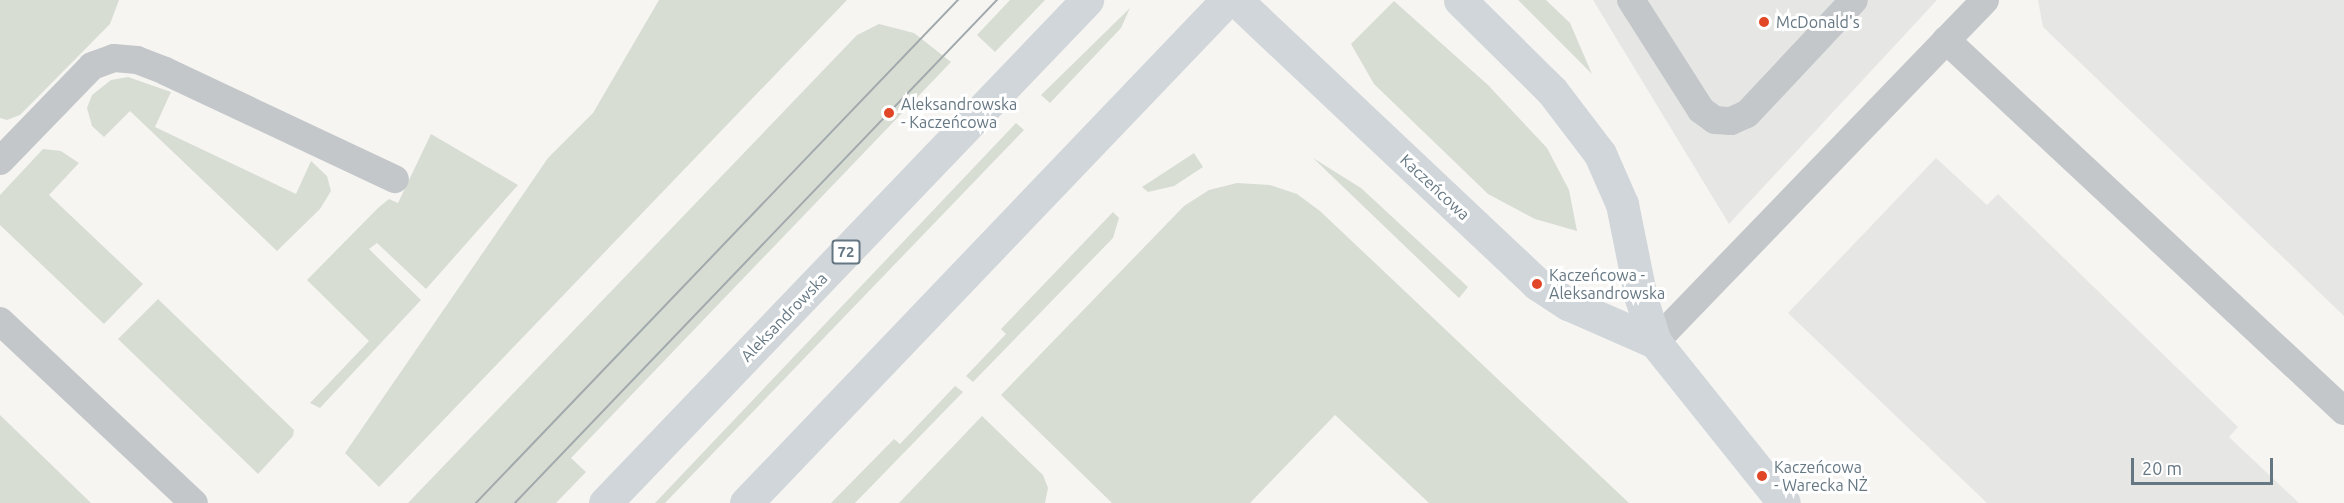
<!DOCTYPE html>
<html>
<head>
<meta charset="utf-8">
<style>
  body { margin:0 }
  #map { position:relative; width:2344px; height:503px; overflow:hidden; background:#f6f5f2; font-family:Ubuntu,sans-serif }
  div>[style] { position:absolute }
  .built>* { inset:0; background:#e6e7e5 }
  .green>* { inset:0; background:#d7ddd3 }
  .lane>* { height:28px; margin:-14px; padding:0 14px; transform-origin:14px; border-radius:14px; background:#c3c7ca }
  .secondary>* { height:33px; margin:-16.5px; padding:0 16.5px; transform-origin:16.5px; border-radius:16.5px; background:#d1d6da }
  .primary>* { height:33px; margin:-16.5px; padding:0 16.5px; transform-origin:16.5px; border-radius:16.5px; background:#d1d6da }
  .tram>* { height:1.5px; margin:-0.75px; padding:0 0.75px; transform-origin:0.75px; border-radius:0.75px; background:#a2a9ad }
  .dots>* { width:16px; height:16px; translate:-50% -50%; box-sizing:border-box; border:3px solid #fff; border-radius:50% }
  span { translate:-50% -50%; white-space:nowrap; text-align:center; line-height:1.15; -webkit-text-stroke:6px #fff; paint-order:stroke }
  .shield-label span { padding:2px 4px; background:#fff; border:2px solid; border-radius:4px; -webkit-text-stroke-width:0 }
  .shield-label { font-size:15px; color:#657783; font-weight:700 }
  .poi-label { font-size:16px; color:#657783 }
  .left { translate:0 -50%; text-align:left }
  .street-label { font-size:16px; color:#657783 }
  .scale { position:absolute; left:2131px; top:458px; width:142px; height:27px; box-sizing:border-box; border:3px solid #657783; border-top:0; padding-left:8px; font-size:18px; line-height:21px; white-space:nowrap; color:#657783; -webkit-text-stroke:4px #fff; paint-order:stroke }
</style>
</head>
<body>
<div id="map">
  <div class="built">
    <div style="clip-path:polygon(1593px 0,1937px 0,1729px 224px)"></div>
    <div style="clip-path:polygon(2038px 0,2344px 0,2344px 316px,2043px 27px)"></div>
    <div style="clip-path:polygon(1936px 158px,1987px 205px,1998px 194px,2238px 427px,2229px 437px,2299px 503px,1987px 503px,1788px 313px)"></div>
  </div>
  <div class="green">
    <div style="clip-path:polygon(0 0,119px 0,110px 24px,20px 115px,7px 120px,0 118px)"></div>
    <div style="clip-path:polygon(659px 0,847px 0,379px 487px,345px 453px,548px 158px,593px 113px)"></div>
    <div style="clip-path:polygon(1010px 0,1045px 0,995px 52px,977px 35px)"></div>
    <div style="clip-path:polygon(1518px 0,1546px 0,1570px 23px,1592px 74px)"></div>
    <div style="clip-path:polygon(1394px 1px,1488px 85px,1547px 148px,1569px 190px,1577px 231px,1535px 219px,1488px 194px,1374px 84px,1351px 44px)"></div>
    <div style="clip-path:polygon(1130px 8px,1121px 28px,1050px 103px,1041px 95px)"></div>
    <div style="clip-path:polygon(879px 24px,914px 33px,951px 62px,571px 458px,586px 472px,556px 503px,408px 503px,857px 35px)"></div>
    <div style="clip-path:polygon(128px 77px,171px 92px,155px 127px,296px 194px,311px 161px,327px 176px,331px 191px,320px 209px,277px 251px,130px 111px,104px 137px,92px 126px,87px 108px,92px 95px,111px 80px)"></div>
    <div style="clip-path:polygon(1016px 123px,1024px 130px,665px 503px,655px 503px)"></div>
    <div style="clip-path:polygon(431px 134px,518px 185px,426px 289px,377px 243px,369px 249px,421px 300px,320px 408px,310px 403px,369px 341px,307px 280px,379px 207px,389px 199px,398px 203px)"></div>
    <div style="clip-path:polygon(43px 149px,61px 151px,79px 163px,49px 195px,143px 284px,104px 324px,0 225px,0 195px)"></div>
    <div style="clip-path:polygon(1194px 153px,1203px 167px,1174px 186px,1148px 192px,1142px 187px)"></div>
    <div style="clip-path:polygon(1313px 158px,1361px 188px,1468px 287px,1459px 298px)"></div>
    <div style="clip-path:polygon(1237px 183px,1270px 185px,1297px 194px,1320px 211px,1629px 503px,1429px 503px,1335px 415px,1250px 503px,1112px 503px,1001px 395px,1184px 206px,1209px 190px)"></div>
    <div style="clip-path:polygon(1113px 212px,1119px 218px,1113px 238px,973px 382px,966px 376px,1006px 334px,1001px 329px)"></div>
    <div style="clip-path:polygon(158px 299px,294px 430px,293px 436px,258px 474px,118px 339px)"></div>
    <div style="clip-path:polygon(955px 386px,963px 392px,855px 503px,831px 503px,894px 439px,900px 444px)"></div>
    <div style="clip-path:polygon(0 415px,91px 503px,0 503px)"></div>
    <div style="clip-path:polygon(982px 416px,1043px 475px,1048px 488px,1045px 503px,899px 503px)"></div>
  </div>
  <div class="lane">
    <div style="left:1631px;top:0;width:130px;rotate:57.5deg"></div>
    <div style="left:1701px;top:110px;width:17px;rotate:36deg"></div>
    <div style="left:1715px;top:120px;width:16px;rotate:4deg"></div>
    <div style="left:1731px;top:121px;width:17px;rotate:-24deg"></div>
    <div style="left:1747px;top:114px;width:156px;rotate:-46.8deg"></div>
    <div style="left:1946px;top:40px;width:544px;rotate:42.99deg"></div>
    <div style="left:0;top:161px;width:132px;rotate:-45.9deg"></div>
    <div style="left:92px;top:66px;width:23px;rotate:-20deg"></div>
    <div style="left:114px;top:58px;width:23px;rotate:5deg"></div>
    <div style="left:137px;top:60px;width:30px;rotate:21deg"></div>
    <div style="left:165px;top:71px;width:254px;rotate:25.2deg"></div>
    <div style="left:0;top:321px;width:266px;rotate:43.2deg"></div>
    <div style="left:1655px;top:342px;width:475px;rotate:-46deg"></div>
  </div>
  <div class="secondary">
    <div style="left:1236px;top:0;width:414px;rotate:43.3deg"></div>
    <div style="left:1537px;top:284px;width:37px;rotate:33deg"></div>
    <div style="left:1568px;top:304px;width:95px;rotate:23.6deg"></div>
    <div style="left:1460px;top:0;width:129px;rotate:44.7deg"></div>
    <div style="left:1552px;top:91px;width:79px;rotate:52.7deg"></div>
    <div style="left:1600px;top:154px;width:55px;rotate:66.3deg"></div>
    <div style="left:1622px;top:204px;width:96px;rotate:78.6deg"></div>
    <div style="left:1641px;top:298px;width:46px;rotate:72.3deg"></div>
    <div style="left:1655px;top:342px;width:206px;rotate:51.3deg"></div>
  </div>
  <div class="primary">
    <div style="left:605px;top:503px;width:697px;rotate:-46.22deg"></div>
    <div style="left:746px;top:503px;width:696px;rotate:-46.28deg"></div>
  </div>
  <div class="tram">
    <div style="left:476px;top:503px;width:697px;rotate:-46.22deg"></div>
    <div style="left:515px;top:503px;width:697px;rotate:-46.22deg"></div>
  </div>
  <div class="dots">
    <div style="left:1764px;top:22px;background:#e14626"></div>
    <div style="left:889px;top:113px;background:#e14626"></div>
    <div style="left:1537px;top:284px;background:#e14626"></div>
    <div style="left:1762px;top:476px;background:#e14626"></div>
  </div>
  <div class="shield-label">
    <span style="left:846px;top:252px">72</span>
  </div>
  <div class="poi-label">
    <span class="left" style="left:1776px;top:22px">McDonald's</span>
    <span class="left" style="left:901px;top:113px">Aleksandrowska<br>- Kaczeńcowa</span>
    <span class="left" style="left:1549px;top:284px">Kaczeńcowa -<br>Aleksandrowska</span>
    <span class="left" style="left:1774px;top:476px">Kaczeńcowa<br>- Warecka NŻ</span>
  </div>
  <div class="street-label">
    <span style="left:1435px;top:187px;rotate:43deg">Kaczeńcowa</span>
    <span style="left:784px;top:317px;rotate:-46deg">Aleksandrowska</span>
  </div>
  <div class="scale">20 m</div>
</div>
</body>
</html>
